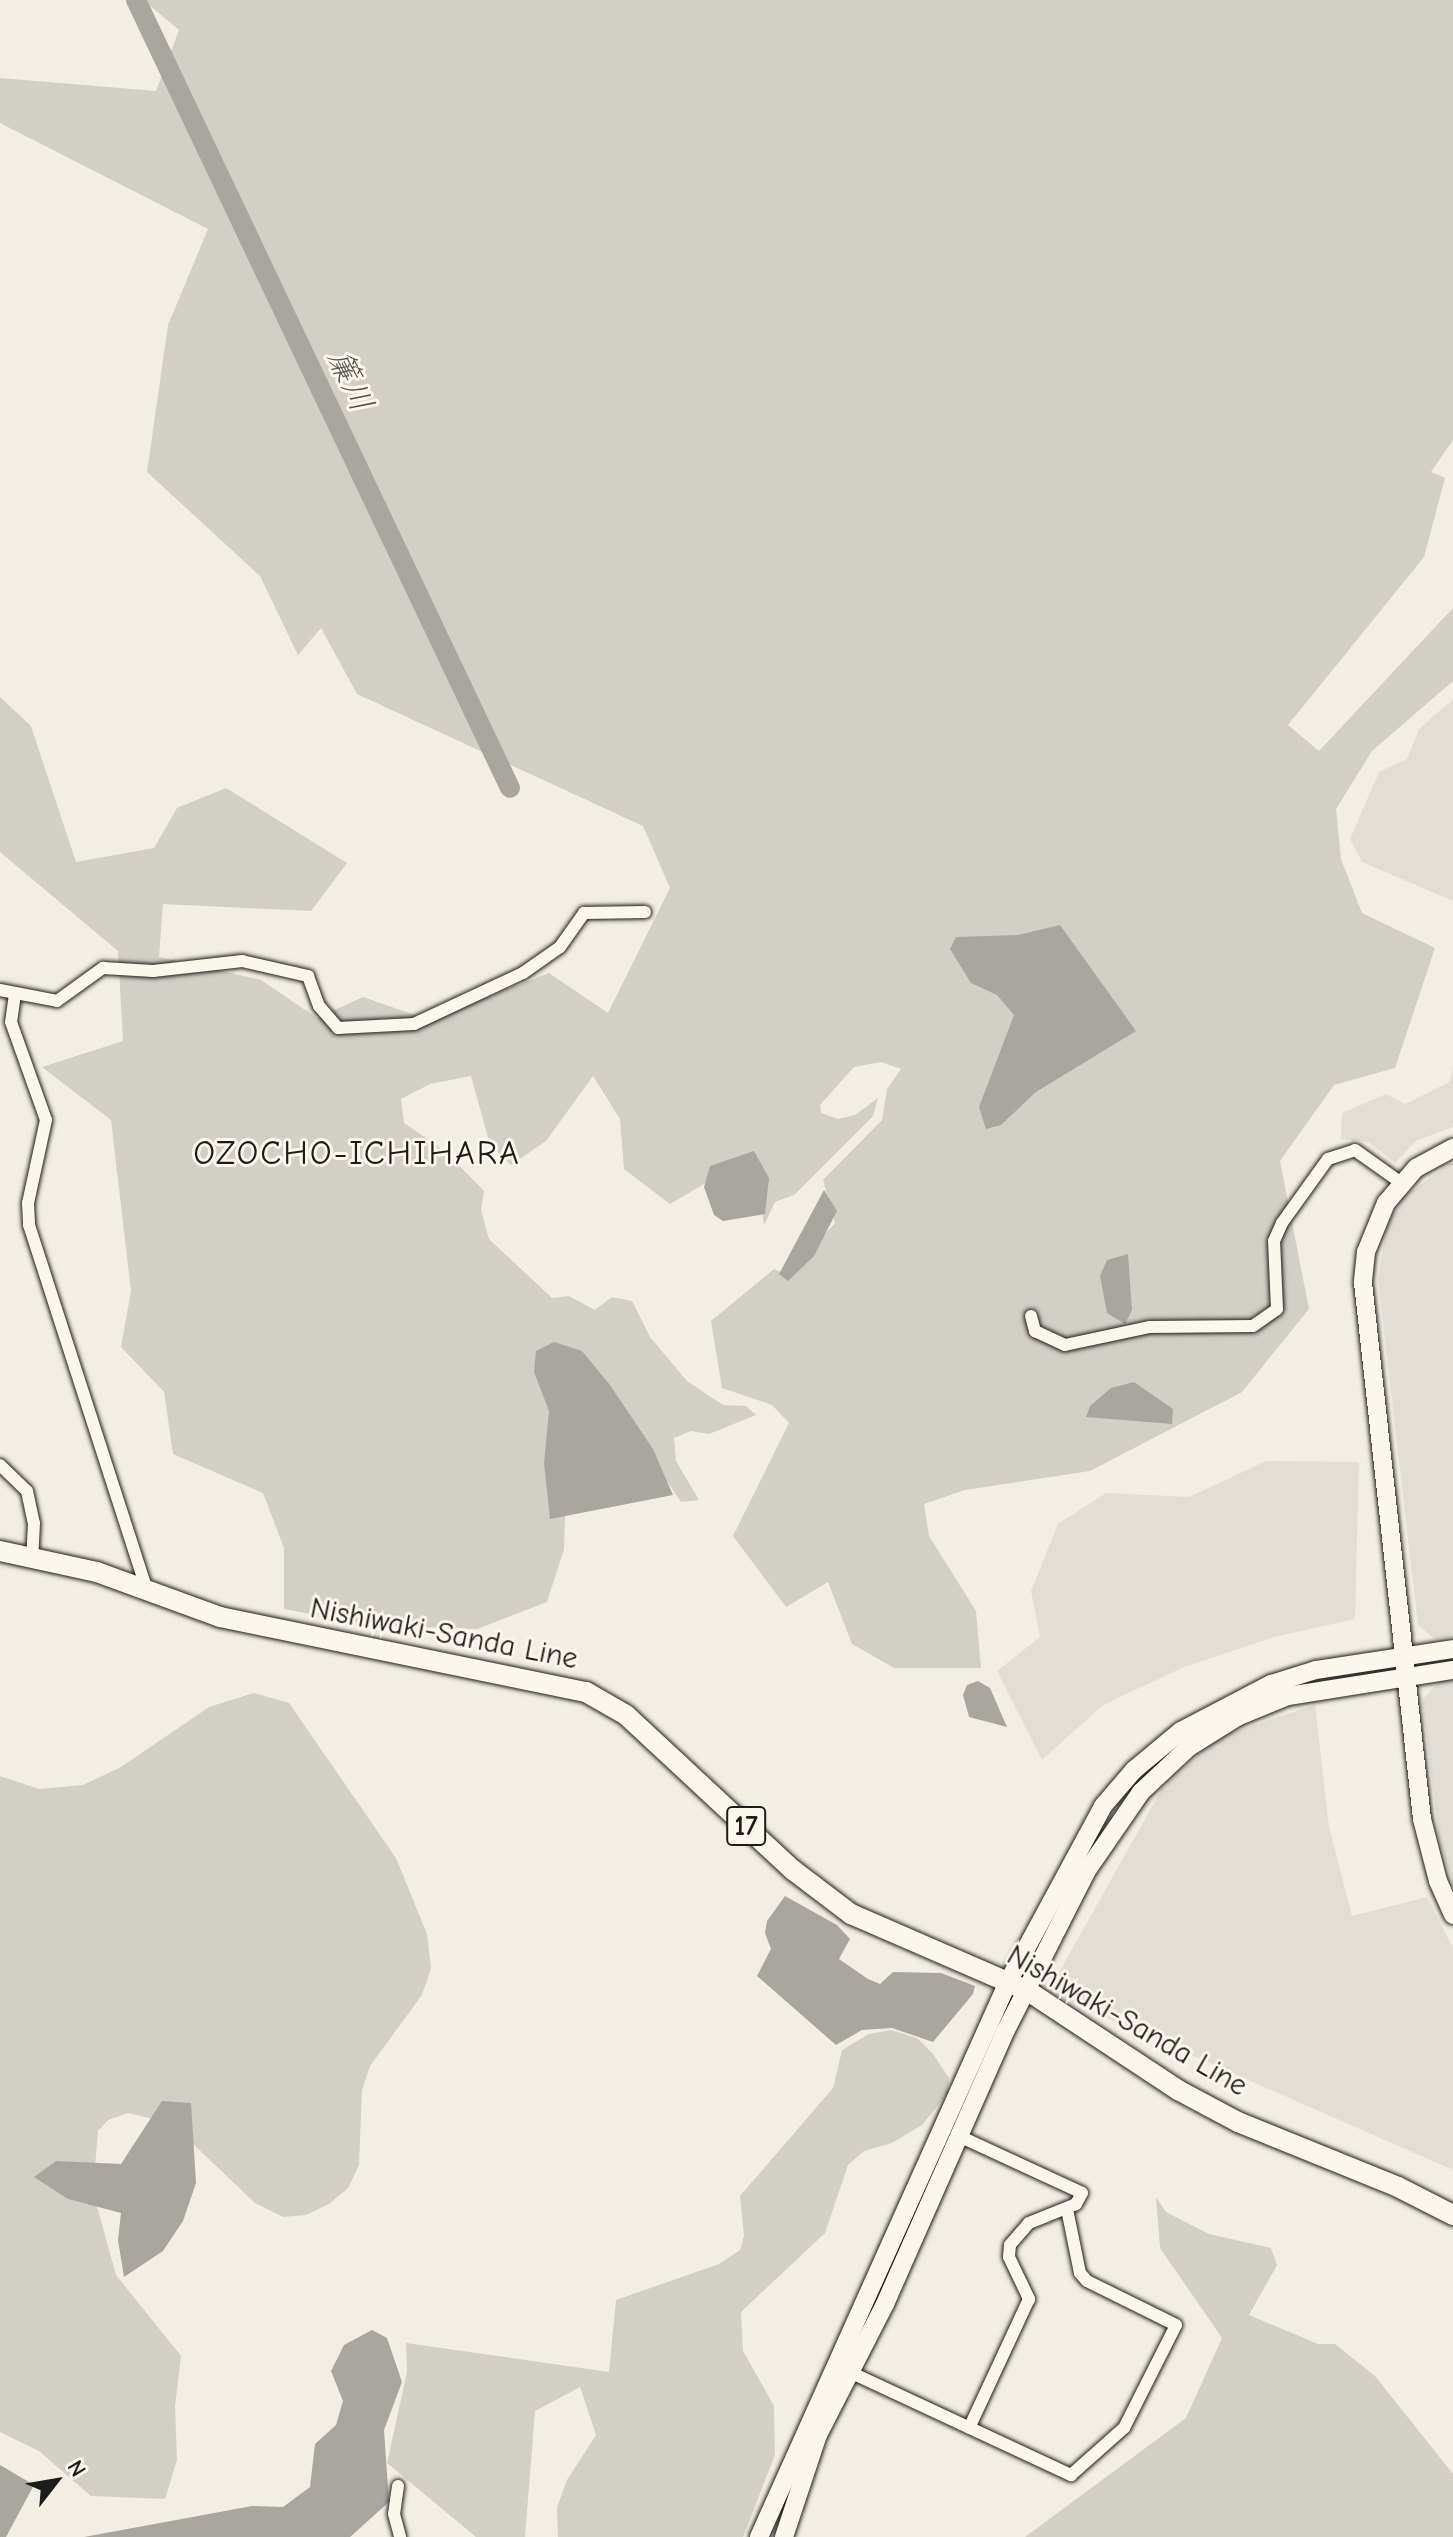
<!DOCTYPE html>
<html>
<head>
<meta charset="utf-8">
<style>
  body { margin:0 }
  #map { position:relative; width:1453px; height:2537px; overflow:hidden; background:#f2eee4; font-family:"Comic Neue","Klee One",sans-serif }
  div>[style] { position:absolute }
  .built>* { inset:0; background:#e2ded5 }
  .green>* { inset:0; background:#d2cfc6 }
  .water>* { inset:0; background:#a9a6a0 }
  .river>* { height:20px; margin:-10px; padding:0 10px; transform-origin:10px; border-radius:10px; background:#a9a6a0 }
  .roads { filter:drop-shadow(0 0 2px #1c1c1c) drop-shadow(0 0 2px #1c1c1c) }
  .street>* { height:12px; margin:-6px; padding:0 6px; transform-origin:6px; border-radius:6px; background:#fbf7ec }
  .secondary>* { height:18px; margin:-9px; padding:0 9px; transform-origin:9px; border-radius:9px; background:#fbf7ec }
  .primary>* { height:20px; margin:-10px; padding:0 10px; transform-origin:10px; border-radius:10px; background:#fbf7ec }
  span { translate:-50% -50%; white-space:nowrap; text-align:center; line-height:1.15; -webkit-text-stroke:6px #fbf7ec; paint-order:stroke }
  .shield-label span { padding:2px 6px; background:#fbf7ec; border:2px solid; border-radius:6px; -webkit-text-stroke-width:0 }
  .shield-label { font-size:28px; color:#1c1c1c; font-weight:700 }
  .street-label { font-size:30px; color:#1c1c1c }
  .water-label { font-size:32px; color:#545351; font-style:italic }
  .quarter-label { font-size:34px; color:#1c1c1c; letter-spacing:2px }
  .north { position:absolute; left:16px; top:2441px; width:80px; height:80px; -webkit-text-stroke:6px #fbf7ec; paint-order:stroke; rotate:59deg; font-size:22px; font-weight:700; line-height:32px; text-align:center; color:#1c1c1c }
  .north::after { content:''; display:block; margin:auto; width:28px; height:36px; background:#1c1c1c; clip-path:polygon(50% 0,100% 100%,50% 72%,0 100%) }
</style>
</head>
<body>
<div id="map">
  <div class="built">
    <div style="clip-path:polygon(1453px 699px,1453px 901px,1362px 862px,1350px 839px,1379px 772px,1407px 759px,1419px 729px)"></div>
    <div style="clip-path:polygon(1453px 1069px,1453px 1127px,1416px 1141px,1395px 1163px,1369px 1142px,1341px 1139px,1342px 1113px,1386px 1094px,1405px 1104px,1449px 1082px)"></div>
    <div style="clip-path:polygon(1453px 1162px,1453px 1637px,1435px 1639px,1418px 1625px,1378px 1279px,1387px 1225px,1403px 1197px)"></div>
    <div style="clip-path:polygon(1266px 1461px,1359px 1462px,1355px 1619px,1274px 1637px,1184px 1667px,1103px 1705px,1042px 1760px,997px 1671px,1040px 1637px,1031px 1591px,1058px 1524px,1106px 1493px,1189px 1497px)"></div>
    <div style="clip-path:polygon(1453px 1678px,1453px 1886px,1439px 1839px,1422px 1700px,1442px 1679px)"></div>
    <div style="clip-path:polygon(1315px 1705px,1329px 1827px,1352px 1916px,1427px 1897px,1453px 1948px,1453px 2170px,1048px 1992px,1162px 1789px,1218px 1737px)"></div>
  </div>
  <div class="green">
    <div style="clip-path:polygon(143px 0,1453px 0,1453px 440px,1431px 472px,1445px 478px,1424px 557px,1288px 725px,1319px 751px,1453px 608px,1453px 681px,1372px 751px,1336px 809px,1341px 859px,1362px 913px,1435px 948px,1395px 1068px,1334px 1085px,1280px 1161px,1309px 1309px,1242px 1392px,1090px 1471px,965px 1490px,924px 1504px,929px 1536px,976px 1611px,981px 1668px,894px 1668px,852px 1644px,828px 1582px,786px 1607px,733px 1536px,789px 1423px,772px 1405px,722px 1388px,711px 1321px,774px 1269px,789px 1275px,835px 1223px,823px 1180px,882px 1120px,887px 1089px,901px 1069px,881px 1062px,854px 1067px,820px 1105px,821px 1113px,838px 1119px,855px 1115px,878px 1098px,873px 1116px,794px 1195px,775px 1202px,764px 1225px,756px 1164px,716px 1177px,670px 1204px,624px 1169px,620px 1119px,593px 1076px,546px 1141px,511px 1165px,490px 1145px,471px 1076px,430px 1084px,401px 1099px,404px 1123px,445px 1151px,484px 1191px,481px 1210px,489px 1239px,552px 1298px,569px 1296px,595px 1310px,612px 1297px,632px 1301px,650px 1337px,687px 1381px,723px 1405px,746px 1406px,756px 1415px,709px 1434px,691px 1431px,674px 1438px,676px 1461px,699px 1500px,681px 1502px,594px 1372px,567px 1456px,564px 1549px,547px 1602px,477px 1629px,370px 1625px,284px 1609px,284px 1548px,263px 1493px,173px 1454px,164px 1392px,121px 1347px,131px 1291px,111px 1120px,42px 1067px,123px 1041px,118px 951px,0 852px,0 697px,31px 726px,76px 862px,154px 848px,177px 808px,226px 788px,347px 863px,311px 911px,163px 904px,159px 957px,261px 980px,317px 1018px,363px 997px,429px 1020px,549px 973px,608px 1013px,670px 888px,643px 826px,357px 694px,321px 628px,298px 655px,260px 576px,147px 472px,168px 325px,208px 229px,0 123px,0 78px,156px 91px,179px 30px)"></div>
    <div style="clip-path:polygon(254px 1693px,289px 1703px,396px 1858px,427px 1934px,431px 1968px,422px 1995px,370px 2066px,362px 2090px,359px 2165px,348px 2188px,329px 2204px,306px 2215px,283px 2217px,255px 2203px,171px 2123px,128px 2113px,108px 2120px,98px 2131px,93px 2192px,116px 2275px,181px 2356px,175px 2406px,177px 2460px,165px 2499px,91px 2496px,39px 2451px,0 2432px,0 1776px,39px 1789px,83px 1785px,121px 1767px,209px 1707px)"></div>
    <div style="clip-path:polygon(891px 2030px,917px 2038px,933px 2054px,949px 2078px,948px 2093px,922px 2125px,892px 2143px,864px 2151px,848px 2165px,825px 2233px,741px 2312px,743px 2351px,774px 2406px,775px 2455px,743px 2537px,558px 2537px,557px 2507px,567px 2480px,596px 2435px,580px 2387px,535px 2411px,525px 2537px,476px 2537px,387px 2463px,407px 2372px,406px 2343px,609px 2372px,616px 2300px,719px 2264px,740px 2250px,744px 2236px,740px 2196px,833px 2088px,842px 2050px,869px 2034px)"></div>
    <div style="clip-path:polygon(1156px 2197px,1166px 2212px,1209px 2234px,1271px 2248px,1277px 2265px,1249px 2315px,1318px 2344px,1335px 2344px,1375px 2376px,1453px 2474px,1453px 2537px,1025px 2537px,1186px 2418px,1222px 2338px,1160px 2248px)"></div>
  </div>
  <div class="water">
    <div style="clip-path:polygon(1060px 925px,1136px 1031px,1036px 1092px,1001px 1125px,986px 1129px,979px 1107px,1014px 1015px,997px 995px,971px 983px,950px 949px,956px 937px,1018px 935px)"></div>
    <div style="clip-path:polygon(754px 1151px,769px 1178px,765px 1214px,723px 1221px,714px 1215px,704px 1187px,710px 1166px)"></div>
    <div style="clip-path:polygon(824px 1190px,837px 1211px,814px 1256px,788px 1281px,779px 1274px)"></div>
    <div style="clip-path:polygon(1128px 1254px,1132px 1310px,1125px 1324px,1107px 1313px,1100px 1276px,1107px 1260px)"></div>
    <div style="clip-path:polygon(554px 1342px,582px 1351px,610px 1385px,653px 1449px,673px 1495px,550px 1519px,544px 1463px,549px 1411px,534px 1372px,536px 1351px)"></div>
    <div style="clip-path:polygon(1134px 1382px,1173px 1409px,1172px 1424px,1086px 1417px,1090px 1406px,1111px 1388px)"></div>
    <div style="clip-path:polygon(978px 1681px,990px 1688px,1007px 1727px,969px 1717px,963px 1695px,967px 1685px)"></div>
    <div style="clip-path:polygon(785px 1896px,837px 1925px,850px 1939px,839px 1959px,868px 1979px,880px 1984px,893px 1972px,941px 1973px,975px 1986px,973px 1994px,933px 2042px,892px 2028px,862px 2030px,836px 2045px,757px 1976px,771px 1949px,765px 1933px,767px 1921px)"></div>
    <div style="clip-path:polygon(162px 2101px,191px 2103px,196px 2183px,183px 2221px,163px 2251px,124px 2277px,118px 2240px,121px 2213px,68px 2199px,34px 2177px,56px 2161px,121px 2164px)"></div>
    <div style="clip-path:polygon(372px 2330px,387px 2338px,402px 2382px,384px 2430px,389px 2502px,350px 2537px,84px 2537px,252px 2506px,283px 2507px,310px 2487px,315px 2444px,336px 2425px,343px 2401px,331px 2371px,344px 2345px)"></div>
    <div style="clip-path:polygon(0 2465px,34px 2485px,6px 2537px,0 2537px)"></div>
  </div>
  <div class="river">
    <div style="left:136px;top:0;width:872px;rotate:64.61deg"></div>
  </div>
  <div class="roads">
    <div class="street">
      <div style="left:0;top:990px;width:58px;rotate:10.9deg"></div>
      <div style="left:57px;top:1001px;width:57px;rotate:-35.7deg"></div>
      <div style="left:103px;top:968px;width:50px;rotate:3.4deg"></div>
      <div style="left:153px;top:971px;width:90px;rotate:-6.4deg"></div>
      <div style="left:242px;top:961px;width:68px;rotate:12.8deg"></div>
      <div style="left:308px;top:976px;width:32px;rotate:70deg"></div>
      <div style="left:319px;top:1006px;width:29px;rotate:49deg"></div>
      <div style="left:338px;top:1028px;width:76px;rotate:-3deg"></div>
      <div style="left:414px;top:1024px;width:120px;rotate:-25.1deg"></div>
      <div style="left:523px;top:973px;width:45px;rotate:-35.1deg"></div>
      <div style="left:560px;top:947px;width:42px;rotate:-54.8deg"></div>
      <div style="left:584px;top:913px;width:61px;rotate:-0.9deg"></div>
      <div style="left:15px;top:994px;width:28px;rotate:98deg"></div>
      <div style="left:11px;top:1022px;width:104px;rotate:70.3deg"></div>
      <div style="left:46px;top:1120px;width:85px;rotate:102.2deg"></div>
      <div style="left:28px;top:1203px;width:22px;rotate:87deg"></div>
      <div style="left:29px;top:1225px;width:385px;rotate:72.1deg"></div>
      <div style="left:1031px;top:1316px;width:16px;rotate:75deg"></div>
      <div style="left:1035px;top:1331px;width:33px;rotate:25deg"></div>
      <div style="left:1065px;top:1345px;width:87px;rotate:-12deg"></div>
      <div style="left:1150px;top:1327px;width:103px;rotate:-0.6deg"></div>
      <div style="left:1253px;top:1326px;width:29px;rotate:-35deg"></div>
      <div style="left:1277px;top:1309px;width:68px;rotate:-92.5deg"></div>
      <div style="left:1274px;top:1241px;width:20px;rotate:-66deg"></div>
      <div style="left:1282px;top:1223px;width:79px;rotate:-54.3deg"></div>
      <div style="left:1328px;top:1159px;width:28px;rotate:-18deg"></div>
      <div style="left:1355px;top:1150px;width:55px;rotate:35.4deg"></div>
      <div style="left:0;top:1465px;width:37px;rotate:44deg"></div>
      <div style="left:27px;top:1491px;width:33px;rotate:78deg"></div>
      <div style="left:34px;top:1523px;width:33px;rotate:93deg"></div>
      <div style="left:961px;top:2137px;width:133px;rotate:24.8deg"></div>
      <div style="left:1082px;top:2193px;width:13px;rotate:119deg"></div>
      <div style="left:1076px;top:2204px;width:51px;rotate:158deg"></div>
      <div style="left:1029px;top:2223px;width:29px;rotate:131deg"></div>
      <div style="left:1010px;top:2245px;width:12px;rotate:95deg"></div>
      <div style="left:1009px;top:2257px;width:47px;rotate:64.5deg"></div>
      <div style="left:1029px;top:2299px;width:142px;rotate:114.9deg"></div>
      <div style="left:852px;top:2373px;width:242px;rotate:25deg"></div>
      <div style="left:1071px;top:2475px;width:71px;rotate:-41.6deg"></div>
      <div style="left:1124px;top:2428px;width:115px;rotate:-63.2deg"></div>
      <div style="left:1176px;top:2325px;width:99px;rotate:-153.7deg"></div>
      <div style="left:1087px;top:2281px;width:11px;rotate:-131deg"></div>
      <div style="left:1080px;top:2273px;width:65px;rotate:-101.5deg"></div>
      <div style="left:398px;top:2486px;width:28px;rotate:98deg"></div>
      <div style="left:394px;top:2514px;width:24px;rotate:75deg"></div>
    </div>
    <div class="secondary">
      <div style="left:1453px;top:1148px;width:42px;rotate:151.6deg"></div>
      <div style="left:1416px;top:1168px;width:46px;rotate:130.6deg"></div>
      <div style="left:1386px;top:1203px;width:53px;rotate:112.2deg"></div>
      <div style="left:1366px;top:1252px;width:31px;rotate:96deg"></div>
      <div style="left:1363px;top:1283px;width:539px;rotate:83.72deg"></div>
      <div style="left:1422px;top:1819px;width:64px;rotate:75.5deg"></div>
      <div style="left:1438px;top:1881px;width:37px;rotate:66deg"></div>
      <div style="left:759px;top:2537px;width:608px;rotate:-65.84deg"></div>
      <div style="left:1008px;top:1982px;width:200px;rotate:-61.6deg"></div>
      <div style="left:1103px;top:1806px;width:48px;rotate:-49.3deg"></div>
      <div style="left:1134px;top:1770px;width:61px;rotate:-39.7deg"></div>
      <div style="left:1181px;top:1731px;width:102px;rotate:-27.6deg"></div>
      <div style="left:1271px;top:1684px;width:47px;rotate:-17.3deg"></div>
      <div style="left:1316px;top:1670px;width:139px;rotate:-8.7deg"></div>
      <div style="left:784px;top:2537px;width:108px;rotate:-71.6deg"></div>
      <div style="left:818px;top:2435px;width:147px;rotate:-62.9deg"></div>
      <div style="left:885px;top:2304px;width:297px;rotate:-66.2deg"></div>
      <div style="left:1005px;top:2032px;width:179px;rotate:-63.1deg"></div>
      <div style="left:1086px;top:1872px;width:97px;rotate:-55.5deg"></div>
      <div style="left:1141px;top:1792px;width:66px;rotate:-43.2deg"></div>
      <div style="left:1189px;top:1747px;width:57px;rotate:-32deg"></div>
      <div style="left:1237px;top:1717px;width:55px;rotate:-22.4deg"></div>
      <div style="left:1288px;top:1696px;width:167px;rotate:-9deg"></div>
    </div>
    <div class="primary">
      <div style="left:0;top:1551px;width:99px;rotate:12.2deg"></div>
      <div style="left:97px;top:1572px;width:131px;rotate:20.1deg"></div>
      <div style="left:220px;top:1617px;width:374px;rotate:11.6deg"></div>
      <div style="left:586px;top:1692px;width:46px;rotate:29.9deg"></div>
      <div style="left:626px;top:1715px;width:228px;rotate:42.9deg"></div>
      <div style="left:793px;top:1870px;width:73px;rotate:37.2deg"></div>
      <div style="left:851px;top:1914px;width:193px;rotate:23.5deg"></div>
      <div style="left:1028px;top:1991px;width:180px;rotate:33.4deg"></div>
      <div style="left:1178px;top:2090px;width:68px;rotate:28.1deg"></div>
      <div style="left:1238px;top:2122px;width:173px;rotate:22.1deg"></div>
      <div style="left:1398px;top:2187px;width:62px;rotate:27deg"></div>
    </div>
  </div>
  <div class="shield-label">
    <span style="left:746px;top:1826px">17</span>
  </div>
  <div class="street-label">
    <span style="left:444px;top:1634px;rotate:11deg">Nishiwaki-Sanda Line</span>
    <span style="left:1127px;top:2021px;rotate:30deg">Nishiwaki-Sanda Line</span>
  </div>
  <div class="water-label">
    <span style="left:350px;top:381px;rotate:65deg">簾川</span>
  </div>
  <div class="quarter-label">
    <span style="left:357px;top:1154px">OZOCHO-ICHIHARA</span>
  </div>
  <div class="north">N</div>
</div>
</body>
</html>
